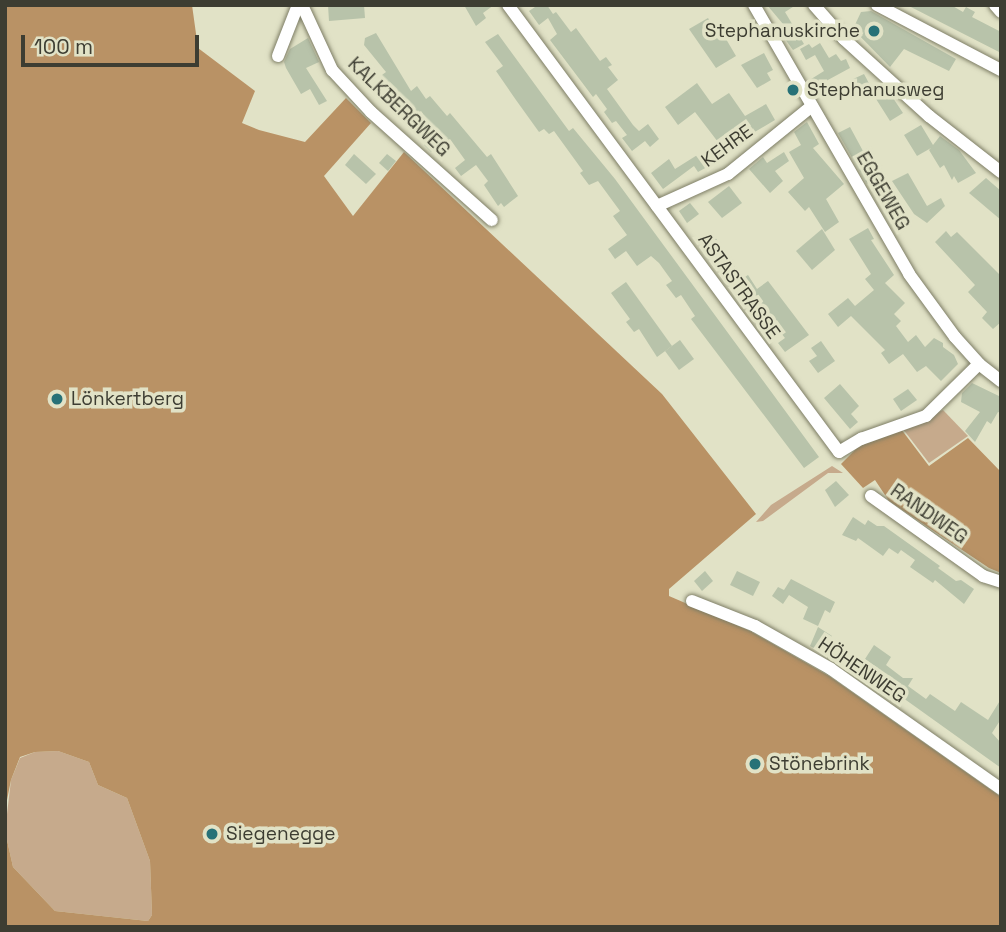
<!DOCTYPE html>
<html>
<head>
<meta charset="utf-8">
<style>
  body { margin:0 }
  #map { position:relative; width:1006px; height:932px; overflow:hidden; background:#e1e2c6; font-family:"Space Grotesk",sans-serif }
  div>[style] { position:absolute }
  .green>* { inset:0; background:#c6aa8c }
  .forest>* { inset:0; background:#b99265 }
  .building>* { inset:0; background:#b8c3aa }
  .roads { filter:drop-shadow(0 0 2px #7d7d65) drop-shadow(0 0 2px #7d7d65) }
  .minor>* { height:12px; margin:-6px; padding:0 6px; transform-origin:6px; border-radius:6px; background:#fff }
  .dots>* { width:19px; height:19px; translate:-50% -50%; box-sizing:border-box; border:4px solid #e1e2c6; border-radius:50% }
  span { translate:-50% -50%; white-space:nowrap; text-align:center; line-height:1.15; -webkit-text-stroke:7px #e1e2c6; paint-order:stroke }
  .poi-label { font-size:19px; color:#3d3d32 }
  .right { translate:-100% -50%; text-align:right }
  .left { translate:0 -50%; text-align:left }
  .street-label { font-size:19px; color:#3d3d32 }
  .frame { position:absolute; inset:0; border:7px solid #3d3d32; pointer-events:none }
  .scale { position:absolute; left:21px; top:35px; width:178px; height:32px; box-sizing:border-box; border:4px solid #3d3d32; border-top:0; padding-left:9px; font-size:21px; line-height:24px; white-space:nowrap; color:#3d3d32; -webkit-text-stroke:5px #e1e2c6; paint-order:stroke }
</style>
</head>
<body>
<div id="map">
  <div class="green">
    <div style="clip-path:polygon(943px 410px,968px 436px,929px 463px,903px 429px)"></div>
    <div style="clip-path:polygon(832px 466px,843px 473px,828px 473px,763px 521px,756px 522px,771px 505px)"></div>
    <div style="clip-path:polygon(58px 751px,89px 762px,98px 785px,127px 798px,150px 861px,152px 915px,148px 921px,55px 911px,13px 867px,5px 831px,11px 780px,20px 758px,35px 752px)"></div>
  </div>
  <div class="forest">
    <div style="clip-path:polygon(5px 5px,192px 5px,198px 48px,255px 91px,242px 123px,259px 130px,305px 142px,346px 98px,371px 123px,324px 176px,353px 216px,404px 152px,662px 394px,756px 514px,669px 589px,669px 596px,750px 631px,829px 676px,1001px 797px,1001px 927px,5px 927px,5px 831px,13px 867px,55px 911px,148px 921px,152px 915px,150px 861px,127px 798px,98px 785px,89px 762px,58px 751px,35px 752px,20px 757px,11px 780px,5px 810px)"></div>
    <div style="clip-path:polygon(901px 429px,929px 466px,968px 438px,1001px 472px,1001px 573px,989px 568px,889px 501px,875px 480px,863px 488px,841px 464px,859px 446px)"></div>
  </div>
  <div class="building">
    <div style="clip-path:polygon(328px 5px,364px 5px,365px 18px,329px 21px)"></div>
    <div style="clip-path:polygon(464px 5px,494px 5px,483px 13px,486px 18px,476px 26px)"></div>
    <div style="clip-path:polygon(538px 5px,547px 5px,553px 14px,556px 12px,571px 32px,576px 28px,600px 61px,606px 57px,612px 65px,608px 67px,618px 80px,607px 89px,633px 125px,639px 131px,648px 124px,659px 139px,650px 147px,645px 141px,632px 151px,622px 138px,627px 135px,616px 121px,612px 123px,604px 112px,607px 109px,596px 94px,593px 97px,550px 40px,557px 34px,548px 18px,539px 25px,529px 11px)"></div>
    <div style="clip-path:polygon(767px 5px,796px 5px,785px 12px,804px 44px,793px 50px,777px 28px,783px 24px)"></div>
    <div style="clip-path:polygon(907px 5px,951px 5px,963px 12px,966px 7px,975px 12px,972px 17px,1001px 32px,1001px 53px)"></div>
    <div style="clip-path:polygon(871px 11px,956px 59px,949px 71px,904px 49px,890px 67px,853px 29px,861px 12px)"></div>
    <div style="clip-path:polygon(708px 18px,721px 39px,726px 39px,736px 56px,716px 68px,689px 29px)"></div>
    <div style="clip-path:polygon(376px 33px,411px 91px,417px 86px,426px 99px,430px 96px,447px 116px,450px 113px,487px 157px,491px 154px,518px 196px,504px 207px,501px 203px,498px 206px,484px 185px,488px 181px,476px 165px,461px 176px,455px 168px,465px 160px,450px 139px,431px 152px,424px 145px,436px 132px,421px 111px,415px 116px,396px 89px,391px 92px,386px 85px,382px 75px,386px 72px,364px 45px,365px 38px)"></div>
    <div style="clip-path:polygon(498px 34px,569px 131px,573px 128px,615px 179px,819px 457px,804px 468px,691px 319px,695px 316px,681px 295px,676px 298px,666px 285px,672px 281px,659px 263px,651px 256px,637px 266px,626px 251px,615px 259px,608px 249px,627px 235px,613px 216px,620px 211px,598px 181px,589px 185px,580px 173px,583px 171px,554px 131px,549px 134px,544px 129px,539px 132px,516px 100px,496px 71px,503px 66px,485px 42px)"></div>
    <div style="clip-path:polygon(308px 38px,319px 62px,306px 68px,327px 101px,319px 105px,310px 89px,301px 94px,286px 68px,284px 62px,290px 49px)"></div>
    <div style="clip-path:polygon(820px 43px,829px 58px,836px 54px,841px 61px,846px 59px,850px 68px,826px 81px,831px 93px,824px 97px,820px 91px,815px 94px,808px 81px,824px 71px,815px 55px,806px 60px,800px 49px,809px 44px,812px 48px)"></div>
    <div style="clip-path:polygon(764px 53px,773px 70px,767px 73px,771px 80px,757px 88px,741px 65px)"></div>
    <div style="clip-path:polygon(864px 74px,871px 87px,879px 83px,889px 92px,903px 113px,890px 121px,871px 91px,860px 97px,851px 80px)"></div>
    <div style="clip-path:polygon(697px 83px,712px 104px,729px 93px,745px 116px,766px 104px,775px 120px,753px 133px,747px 122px,731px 135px,739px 146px,731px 154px,698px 172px,694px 166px,663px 189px,651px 173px,669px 159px,675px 169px,718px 142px,695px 112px,678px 125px,665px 107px)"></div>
    <div style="clip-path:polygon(807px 122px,819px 144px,813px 148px,844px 184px,826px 199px,839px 222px,825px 232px,809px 207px,805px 211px,788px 192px,804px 178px,789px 152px,801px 145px,794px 132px)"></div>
    <div style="clip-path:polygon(921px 125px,933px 145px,940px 136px,959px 150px,976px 173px,958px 183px,954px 176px,952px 180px,944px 165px,940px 168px,929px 150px,931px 148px,917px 156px,904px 135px)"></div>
    <div style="clip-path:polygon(850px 127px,863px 151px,868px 148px,873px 156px,869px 159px,879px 177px,867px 184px,838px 133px)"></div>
    <div style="clip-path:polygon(784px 152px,789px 161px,775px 171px,783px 181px,770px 193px,749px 169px,763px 157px,767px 163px)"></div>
    <div style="clip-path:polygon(354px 154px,376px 174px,366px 184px,345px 165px)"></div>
    <div style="clip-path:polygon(387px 154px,396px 161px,388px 171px,379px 163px)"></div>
    <div style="clip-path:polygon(908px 173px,927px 206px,941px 198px,945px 206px,927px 223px,914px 214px,892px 181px)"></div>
    <div style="clip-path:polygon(986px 178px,1001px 191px,1001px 220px,969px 193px)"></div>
    <div style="clip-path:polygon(729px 186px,742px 203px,722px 218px,708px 202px)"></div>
    <div style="clip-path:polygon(690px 203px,699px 214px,687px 223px,679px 211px)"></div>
    <div style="clip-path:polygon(868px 228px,874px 239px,871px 240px,894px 275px,885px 283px,905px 303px,894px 314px,901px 321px,896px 326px,908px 342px,916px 335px,925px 347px,934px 338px,943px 343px,943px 347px,954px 355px,958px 364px,941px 381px,926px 366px,917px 372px,903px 354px,889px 364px,881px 353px,885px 350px,851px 316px,838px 327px,828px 314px,848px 298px,855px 306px,874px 290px,865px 279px,871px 274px,849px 239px)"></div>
    <div style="clip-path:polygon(822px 229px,835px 250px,812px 270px,796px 251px)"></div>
    <div style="clip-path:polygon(946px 231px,951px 237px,957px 232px,1001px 276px,1001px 322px,993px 329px,982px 318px,987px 312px,968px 292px,975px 285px,935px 242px)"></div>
    <div style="clip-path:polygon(713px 234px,735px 267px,745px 277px,748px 275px,757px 289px,768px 281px,809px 335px,785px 352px,778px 343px,785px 338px,753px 298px,750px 301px,740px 288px,737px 291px,702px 242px)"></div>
    <div style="clip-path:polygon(626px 282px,672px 346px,657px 357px,639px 329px,634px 332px,626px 322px,630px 319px,611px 293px)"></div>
    <div style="clip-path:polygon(680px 340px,694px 359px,679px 370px,665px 351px)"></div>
    <div style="clip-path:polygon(821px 341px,835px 361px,818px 373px,809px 361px,817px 356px,811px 348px)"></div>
    <div style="clip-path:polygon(972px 383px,1001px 397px,1001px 413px,998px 412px,991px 424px,987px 421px,975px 442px,965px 431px,980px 412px,961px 402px,962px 393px)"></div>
    <div style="clip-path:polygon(840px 384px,859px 406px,851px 414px,858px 422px,850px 429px,824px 398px)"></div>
    <div style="clip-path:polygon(908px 389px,917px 400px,901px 411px,893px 399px)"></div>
    <div style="clip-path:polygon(836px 481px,849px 495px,835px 507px,825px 490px)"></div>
    <div style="clip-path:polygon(853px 517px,865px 525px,868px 520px,877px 526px,884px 526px,940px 566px,938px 568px,956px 581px,961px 580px,974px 589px,964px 604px,935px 580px,933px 583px,910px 567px,915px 560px,901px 550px,898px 554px,889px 548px,883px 556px,858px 538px,856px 541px,842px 535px)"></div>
    <div style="clip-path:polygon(705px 571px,713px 581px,702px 591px,694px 581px)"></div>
    <div style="clip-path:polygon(737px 571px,760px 582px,753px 596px,730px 585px)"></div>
    <div style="clip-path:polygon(791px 579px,835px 602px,830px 613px,825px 610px,818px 626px,803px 619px,808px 607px,789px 595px,783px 604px,772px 596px,778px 587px,784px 590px)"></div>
    <div style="clip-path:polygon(818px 627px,832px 636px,829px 645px,823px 644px,820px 651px,810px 646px)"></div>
    <div style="clip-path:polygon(874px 645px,891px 657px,886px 665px,903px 678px,913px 678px,908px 686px,926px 699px,930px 694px,955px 711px,961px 702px,988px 720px,1001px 699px,1001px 719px,992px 733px,1001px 743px,1001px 768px,871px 675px,876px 667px,865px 659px)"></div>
  </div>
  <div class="roads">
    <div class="minor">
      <div style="left:302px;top:5px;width:72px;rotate:65.2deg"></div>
      <div style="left:332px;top:70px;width:57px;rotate:47.1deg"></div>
      <div style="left:371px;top:112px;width:162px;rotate:41.8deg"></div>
      <div style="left:508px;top:5px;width:556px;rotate:53.48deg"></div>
      <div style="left:839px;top:452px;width:26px;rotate:-31deg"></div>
      <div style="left:861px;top:439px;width:69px;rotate:-19.5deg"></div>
      <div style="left:926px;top:416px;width:74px;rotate:-44.5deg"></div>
      <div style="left:754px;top:5px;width:310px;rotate:60deg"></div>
      <div style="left:909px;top:274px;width:78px;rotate:53.9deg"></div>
      <div style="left:955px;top:337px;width:36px;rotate:48deg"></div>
      <div style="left:979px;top:364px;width:28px;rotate:38deg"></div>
      <div style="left:814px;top:5px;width:45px;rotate:48.6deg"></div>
      <div style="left:844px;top:39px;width:115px;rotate:42.2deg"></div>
      <div style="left:929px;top:116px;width:91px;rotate:37.9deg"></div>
      <div style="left:877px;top:5px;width:140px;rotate:27.7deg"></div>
      <div style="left:995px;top:5px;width:9px;rotate:49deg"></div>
      <div style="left:278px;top:56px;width:55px;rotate:-68.6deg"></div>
      <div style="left:657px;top:206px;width:78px;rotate:-24.3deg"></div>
      <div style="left:728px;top:174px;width:108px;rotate:-39deg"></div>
      <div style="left:871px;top:496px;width:138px;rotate:35.5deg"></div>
      <div style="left:983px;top:576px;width:19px;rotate:18deg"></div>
      <div style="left:692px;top:601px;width:68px;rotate:21.6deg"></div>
      <div style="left:755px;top:626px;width:87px;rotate:29.5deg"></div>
      <div style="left:831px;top:669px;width:208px;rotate:35.2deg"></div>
    </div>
  </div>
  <div class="dots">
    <div style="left:874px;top:31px;background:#277177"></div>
    <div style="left:793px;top:90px;background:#277177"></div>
    <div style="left:57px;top:399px;background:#277177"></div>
    <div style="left:755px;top:764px;background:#277177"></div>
    <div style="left:212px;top:834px;background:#277177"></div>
  </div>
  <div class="poi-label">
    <span class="right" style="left:860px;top:31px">Stephanuskirche</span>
    <span class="left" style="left:807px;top:90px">Stephanusweg</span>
    <span class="left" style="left:71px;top:399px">Lönkertberg</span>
    <span class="left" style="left:769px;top:764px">Stönebrink</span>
    <span class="left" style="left:226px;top:834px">Siegenegge</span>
  </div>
  <div class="street-label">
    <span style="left:399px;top:107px;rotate:44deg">KALKBERGWEG</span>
    <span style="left:727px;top:146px;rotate:-36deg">KEHRE</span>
    <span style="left:883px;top:191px;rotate:60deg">EGGEWEG</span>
    <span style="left:739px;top:286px;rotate:54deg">ASTASTRASSE</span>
    <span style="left:929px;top:514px;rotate:35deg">RANDWEG</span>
    <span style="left:862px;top:670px;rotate:34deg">HÖHENWEG</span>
  </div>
  <div class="frame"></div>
  <div class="scale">100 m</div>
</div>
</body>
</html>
